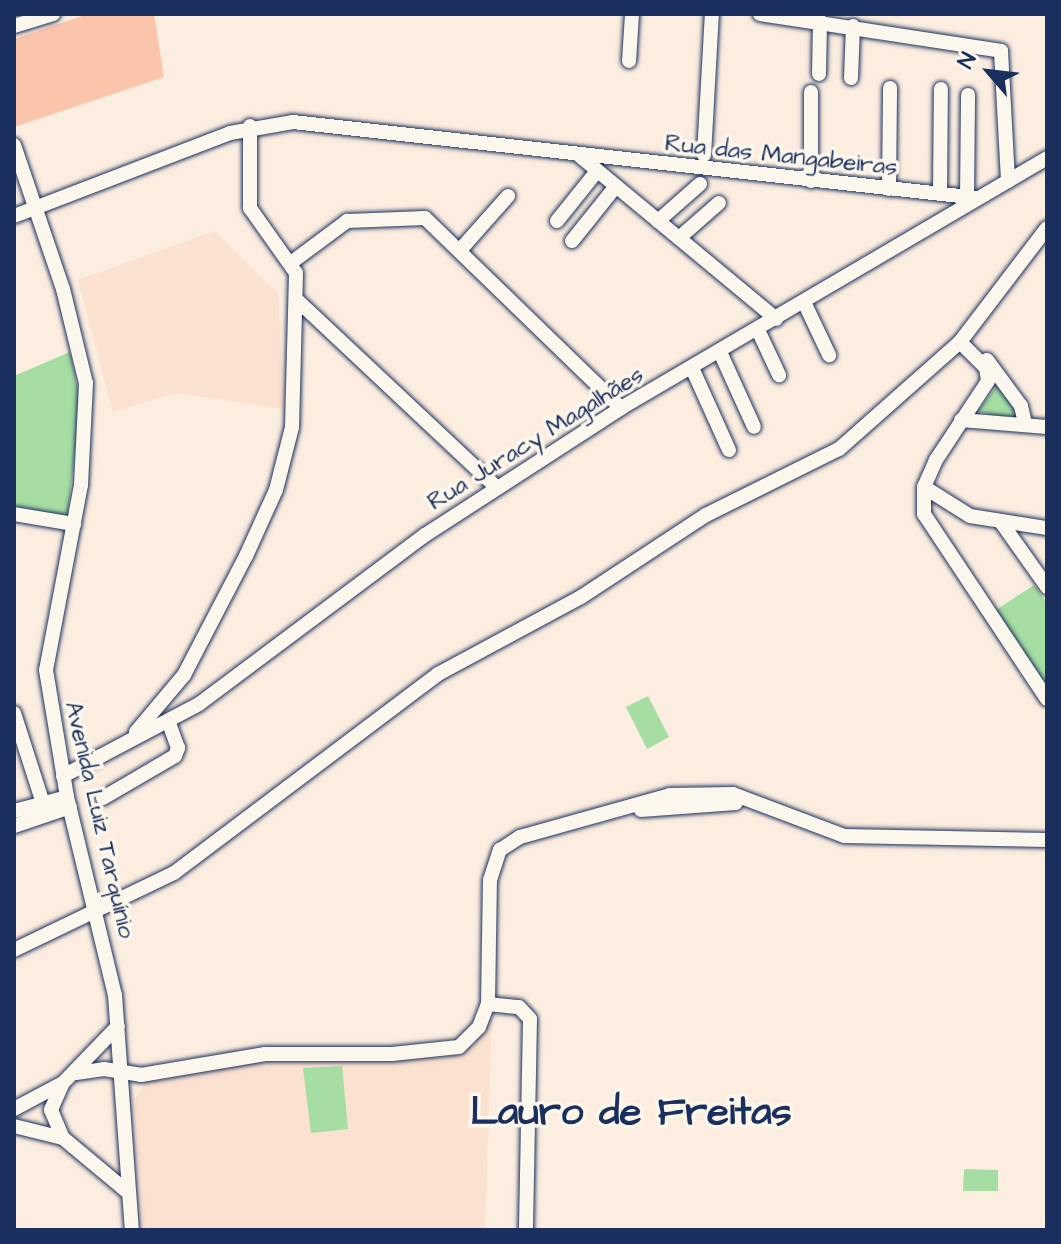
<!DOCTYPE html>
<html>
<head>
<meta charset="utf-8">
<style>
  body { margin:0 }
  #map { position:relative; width:1061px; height:1244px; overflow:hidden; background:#fbeddf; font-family:"Architects Daughter",sans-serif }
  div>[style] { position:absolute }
  .built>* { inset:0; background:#fbe1cf }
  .green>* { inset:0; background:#a5dda2 }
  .building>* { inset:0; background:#fac5ab }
  .roads { filter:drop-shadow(0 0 2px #1b2f5e) drop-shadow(0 0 2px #1b2f5e) }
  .minor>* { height:14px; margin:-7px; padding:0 7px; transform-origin:7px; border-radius:7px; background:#fbf7ec }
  span { translate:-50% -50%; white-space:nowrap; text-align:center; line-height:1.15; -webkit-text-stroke:7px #fbf7ec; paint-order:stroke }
  .street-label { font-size:24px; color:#1b2f5e }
  .town-label { font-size:40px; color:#1b2f5e; font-weight:700 }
  .frame { position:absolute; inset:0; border:16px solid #1b2f5e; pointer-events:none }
  .north { position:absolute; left:949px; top:32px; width:80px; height:80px; -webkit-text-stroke:6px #fbf7ec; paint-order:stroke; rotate:298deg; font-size:22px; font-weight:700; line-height:32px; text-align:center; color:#1b2f5e }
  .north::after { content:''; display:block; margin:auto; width:28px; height:36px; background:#1b2f5e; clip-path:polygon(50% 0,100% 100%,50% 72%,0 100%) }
</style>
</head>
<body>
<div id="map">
  <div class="built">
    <div style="clip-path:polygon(215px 231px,278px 293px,284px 409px,176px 393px,113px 412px,78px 280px)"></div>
    <div style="clip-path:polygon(492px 1019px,485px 1230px,143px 1230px,133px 1100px,147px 1082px,258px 1058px,444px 1058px,473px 1047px)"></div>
  </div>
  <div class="green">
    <div style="clip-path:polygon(70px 352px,81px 404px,67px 518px,14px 509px,14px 376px)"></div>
    <div style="clip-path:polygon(998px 384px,1019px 413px,1012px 421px,978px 411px)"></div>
    <div style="clip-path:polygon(1034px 585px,1047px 603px,1047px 696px,993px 612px)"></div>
    <div style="clip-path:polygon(648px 696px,669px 737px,647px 749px,626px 707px)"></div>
    <div style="clip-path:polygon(342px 1066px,348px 1129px,311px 1133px,303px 1068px)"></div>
    <div style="clip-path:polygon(964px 1169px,998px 1170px,998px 1191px,963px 1191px)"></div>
  </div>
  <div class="building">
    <div style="clip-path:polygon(88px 14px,154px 14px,164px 77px,14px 127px,14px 39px)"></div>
  </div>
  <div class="roads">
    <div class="minor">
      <div style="left:760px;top:14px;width:244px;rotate:8.7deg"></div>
      <div style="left:1001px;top:51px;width:130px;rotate:86.9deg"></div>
      <div style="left:14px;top:26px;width:41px;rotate:-17.1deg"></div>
      <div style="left:629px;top:61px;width:47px;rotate:-86.3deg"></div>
      <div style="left:819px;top:74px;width:53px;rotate:-88.9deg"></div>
      <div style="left:851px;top:78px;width:52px;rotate:-87.8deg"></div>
      <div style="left:14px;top:145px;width:152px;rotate:71.2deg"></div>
      <div style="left:63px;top:289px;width:97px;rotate:76.3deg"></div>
      <div style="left:86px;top:383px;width:102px;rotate:92.8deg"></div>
      <div style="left:81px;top:485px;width:188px;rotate:100.7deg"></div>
      <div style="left:46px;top:670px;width:129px;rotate:80.6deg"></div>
      <div style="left:67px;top:797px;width:204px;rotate:76.4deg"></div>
      <div style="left:115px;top:995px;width:236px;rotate:85.9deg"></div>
      <div style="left:704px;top:155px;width:141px;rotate:-86.8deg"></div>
      <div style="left:580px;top:156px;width:255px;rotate:39.7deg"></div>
      <div style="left:811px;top:181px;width:89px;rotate:-90deg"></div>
      <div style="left:889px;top:189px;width:101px;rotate:-89.4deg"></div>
      <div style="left:940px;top:194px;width:105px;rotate:-89.5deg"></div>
      <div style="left:967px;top:197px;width:102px;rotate:-89.4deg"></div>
      <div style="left:14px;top:216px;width:231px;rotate:-21deg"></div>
      <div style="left:230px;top:133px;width:64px;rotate:-9.9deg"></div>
      <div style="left:293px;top:122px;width:689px;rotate:6.33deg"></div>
      <div style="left:557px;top:221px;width:64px;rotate:-51.3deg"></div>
      <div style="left:658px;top:221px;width:56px;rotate:-41.4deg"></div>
      <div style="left:679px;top:238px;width:53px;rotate:-41.2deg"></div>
      <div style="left:572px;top:241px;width:70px;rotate:-51.3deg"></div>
      <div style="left:461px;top:249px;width:71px;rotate:-48.4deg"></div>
      <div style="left:292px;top:262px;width:69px;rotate:-36.7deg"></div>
      <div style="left:347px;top:221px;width:78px;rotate:-2.2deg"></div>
      <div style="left:425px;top:218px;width:273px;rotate:44.1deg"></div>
      <div style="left:298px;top:301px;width:272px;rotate:43.2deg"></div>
      <div style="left:804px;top:302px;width:59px;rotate:64.7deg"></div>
      <div style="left:758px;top:330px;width:50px;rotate:65deg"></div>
      <div style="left:960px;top:342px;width:37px;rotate:45deg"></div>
      <div style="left:986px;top:368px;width:13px;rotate:81deg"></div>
      <div style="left:988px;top:381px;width:95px;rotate:123.4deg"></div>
      <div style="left:936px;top:460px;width:30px;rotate:114deg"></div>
      <div style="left:924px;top:487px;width:27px;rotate:90deg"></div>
      <div style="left:924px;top:514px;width:222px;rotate:56.4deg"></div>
      <div style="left:720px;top:352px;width:82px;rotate:65.6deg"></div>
      <div style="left:987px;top:360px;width:57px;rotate:53.5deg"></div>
      <div style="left:1021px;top:406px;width:18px;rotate:77deg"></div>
      <div style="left:692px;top:368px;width:90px;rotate:65.7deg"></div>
      <div style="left:961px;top:420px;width:86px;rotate:4.7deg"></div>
      <div style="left:924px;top:487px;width:54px;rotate:32.2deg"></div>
      <div style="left:970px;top:516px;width:78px;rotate:8.9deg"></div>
      <div style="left:14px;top:514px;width:61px;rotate:9.5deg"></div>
      <div style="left:1001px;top:522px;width:80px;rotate:54.7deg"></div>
      <div style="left:14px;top:713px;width:91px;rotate:72.2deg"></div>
      <div style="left:136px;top:732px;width:75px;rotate:-49.9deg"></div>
      <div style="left:184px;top:675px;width:134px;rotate:-62.5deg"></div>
      <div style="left:246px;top:556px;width:72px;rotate:-65.6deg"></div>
      <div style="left:276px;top:490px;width:65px;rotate:-75.7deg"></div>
      <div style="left:292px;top:427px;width:154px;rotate:-88.5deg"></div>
      <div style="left:296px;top:273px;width:80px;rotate:-125.3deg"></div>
      <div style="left:250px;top:208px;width:82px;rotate:-90deg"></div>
      <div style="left:63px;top:776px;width:154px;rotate:-27.9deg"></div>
      <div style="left:199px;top:704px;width:282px;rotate:-36.8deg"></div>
      <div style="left:425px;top:535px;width:234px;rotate:-32.9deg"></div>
      <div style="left:621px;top:408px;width:494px;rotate:-30.4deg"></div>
      <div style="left:103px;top:798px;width:83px;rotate:-30.3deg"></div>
      <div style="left:175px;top:756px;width:9px;rotate:-69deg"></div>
      <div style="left:178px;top:748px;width:27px;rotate:-110deg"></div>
      <div style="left:641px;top:810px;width:95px;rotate:-4.2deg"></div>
      <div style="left:14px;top:811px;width:55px;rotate:-14.8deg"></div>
      <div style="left:14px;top:826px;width:59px;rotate:-18.7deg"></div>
      <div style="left:14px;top:950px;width:178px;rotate:-25.7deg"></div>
      <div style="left:174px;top:873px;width:331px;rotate:-37deg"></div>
      <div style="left:438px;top:674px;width:162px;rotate:-28.3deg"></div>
      <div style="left:581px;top:597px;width:149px;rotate:-33.3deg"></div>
      <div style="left:706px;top:515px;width:148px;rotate:-26.4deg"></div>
      <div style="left:839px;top:449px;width:162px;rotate:-41.5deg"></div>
      <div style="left:960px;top:342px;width:143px;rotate:-52.7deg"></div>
      <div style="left:488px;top:1004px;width:31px;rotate:6deg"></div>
      <div style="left:519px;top:1007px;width:16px;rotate:47deg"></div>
      <div style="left:530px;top:1019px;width:211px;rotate:91.1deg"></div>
      <div style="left:76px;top:1073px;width:28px;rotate:-8deg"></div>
      <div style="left:104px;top:1069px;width:37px;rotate:9deg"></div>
      <div style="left:141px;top:1075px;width:126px;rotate:-9.6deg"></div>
      <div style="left:265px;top:1054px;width:127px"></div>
      <div style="left:392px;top:1054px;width:67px;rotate:-6deg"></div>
      <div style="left:459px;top:1047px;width:28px;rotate:-45deg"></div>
      <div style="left:479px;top:1027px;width:25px;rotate:-69deg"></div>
      <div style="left:488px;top:1004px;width:124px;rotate:-89.1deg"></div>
      <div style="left:490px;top:880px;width:32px;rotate:-72deg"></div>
      <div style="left:500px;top:850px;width:24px;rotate:-33deg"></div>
      <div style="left:520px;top:837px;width:156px;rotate:-15.6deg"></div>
      <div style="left:670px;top:795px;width:63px;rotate:-0.9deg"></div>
      <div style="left:733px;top:794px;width:119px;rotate:20.7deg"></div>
      <div style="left:844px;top:836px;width:203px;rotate:1.1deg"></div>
      <div style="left:62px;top:1085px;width:27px;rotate:114deg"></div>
      <div style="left:51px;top:1110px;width:30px;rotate:67deg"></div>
      <div style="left:14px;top:1109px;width:55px;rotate:-28deg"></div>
      <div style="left:63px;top:1083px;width:79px;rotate:-46deg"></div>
      <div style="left:14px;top:1126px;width:50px;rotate:13.8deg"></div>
      <div style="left:63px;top:1138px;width:86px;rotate:39.8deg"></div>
    </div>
  </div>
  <div class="street-label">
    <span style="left:781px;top:156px;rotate:6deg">Rua das Mangabeiras</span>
    <span style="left:536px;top:439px;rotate:-32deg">Rua Juracy Magalhães</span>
    <span style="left:99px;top:820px;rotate:77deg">Avenida Luiz Tarquínio</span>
  </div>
  <div class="town-label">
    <span style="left:631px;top:1113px">Lauro de Freitas</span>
  </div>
  <div class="frame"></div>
  <div class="north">N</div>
</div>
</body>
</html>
